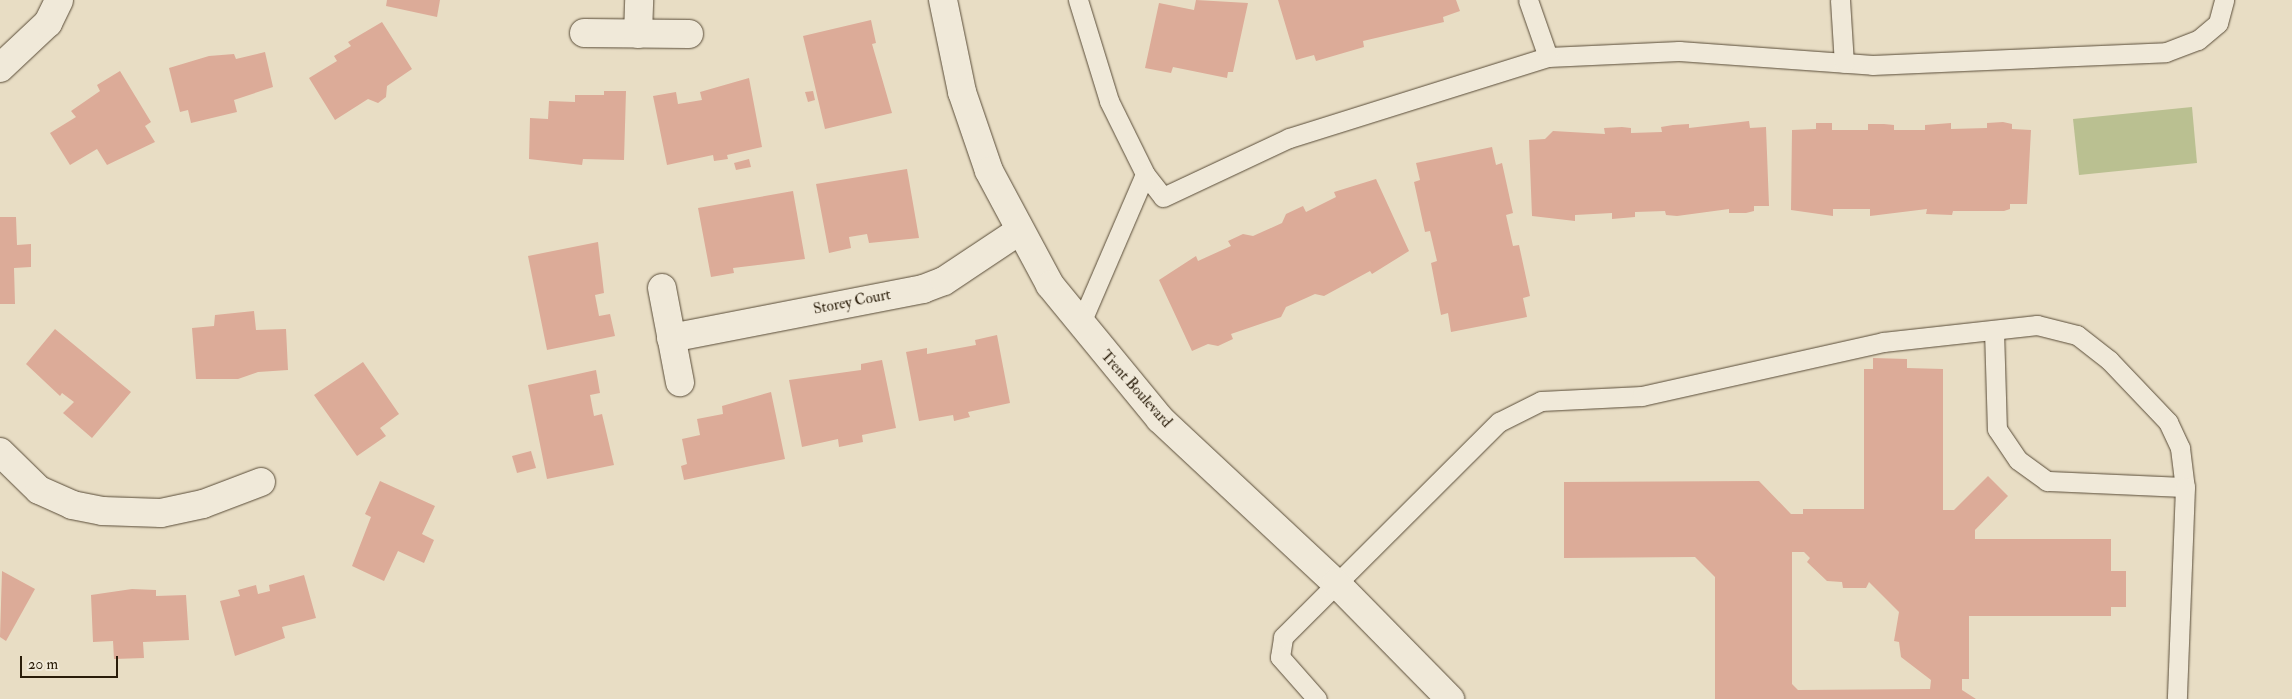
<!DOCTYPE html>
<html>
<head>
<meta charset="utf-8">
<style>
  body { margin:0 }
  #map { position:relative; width:2292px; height:699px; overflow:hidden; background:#e8ddc4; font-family:"IM FELL Double Pica",serif }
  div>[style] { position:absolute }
  .green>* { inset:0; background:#bac091 }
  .building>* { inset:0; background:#dcab98 }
  .roads { filter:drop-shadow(0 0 1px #594c38) drop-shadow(0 0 1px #594c38) }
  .service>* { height:19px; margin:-9.5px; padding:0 9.5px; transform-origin:9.5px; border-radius:9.5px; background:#f0e9d9 }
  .minor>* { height:28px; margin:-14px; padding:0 14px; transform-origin:14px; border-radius:14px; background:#f0e9d9 }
  .tertiary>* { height:28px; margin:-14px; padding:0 14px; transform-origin:14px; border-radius:14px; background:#f0e9d9 }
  span { translate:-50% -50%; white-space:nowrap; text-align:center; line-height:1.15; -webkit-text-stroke:4px #f0e9d9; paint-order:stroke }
  .street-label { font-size:15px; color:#291c09 }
  .scale { position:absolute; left:20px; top:656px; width:98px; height:22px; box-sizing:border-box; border:2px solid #291c09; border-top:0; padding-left:6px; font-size:15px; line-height:18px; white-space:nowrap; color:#291c09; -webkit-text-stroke:4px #f0e9d9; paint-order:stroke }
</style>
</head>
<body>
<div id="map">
  <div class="green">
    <div style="clip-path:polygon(2192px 107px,2197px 163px,2079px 175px,2073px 119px)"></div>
  </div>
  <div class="building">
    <div style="clip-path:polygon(387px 0,440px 0,437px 17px,386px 6px)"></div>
    <div style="clip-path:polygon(1196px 0,1248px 3px,1233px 72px,1228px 72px,1227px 78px,1173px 67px,1171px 73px,1145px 68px,1159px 3px,1194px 10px)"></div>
    <div style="clip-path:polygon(1278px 0,1456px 0,1460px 11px,1443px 17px,1444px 22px,1363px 41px,1364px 47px,1316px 61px,1314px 55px,1296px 60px)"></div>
    <div style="clip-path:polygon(871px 20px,876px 43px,872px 44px,892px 113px,825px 129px,803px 36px)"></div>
    <div style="clip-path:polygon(382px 22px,412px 69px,387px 86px,386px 97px,378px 103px,368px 99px,335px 120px,309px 78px,337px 61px,334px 56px,351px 46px,348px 42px)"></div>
    <div style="clip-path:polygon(265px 52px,273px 87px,234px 100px,237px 112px,191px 123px,188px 110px,180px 112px,169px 68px,209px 56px,234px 54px,236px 59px)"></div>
    <div style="clip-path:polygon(120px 71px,151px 122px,145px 126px,155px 142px,107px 165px,97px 149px,70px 165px,50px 133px,76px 117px,71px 111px,100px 91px,97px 85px)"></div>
    <div style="clip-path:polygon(749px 78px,762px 147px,727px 155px,728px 159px,714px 161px,713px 155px,667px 165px,653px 96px,676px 92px,678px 104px,702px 100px,700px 92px)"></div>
    <div style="clip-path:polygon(604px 91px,626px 91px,624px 160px,583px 159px,582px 165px,529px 159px,530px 118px,548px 119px,549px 101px,575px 102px,575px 95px,604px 95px)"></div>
    <div style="clip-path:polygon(813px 91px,815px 100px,808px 102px,805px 92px)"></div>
    <div style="clip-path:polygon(1749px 121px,1750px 128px,1766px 127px,1769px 206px,1754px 206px,1754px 211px,1746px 213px,1729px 213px,1729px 209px,1677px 216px,1666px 215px,1665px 211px,1635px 212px,1635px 217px,1612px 219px,1612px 213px,1575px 215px,1575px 221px,1532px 216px,1529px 140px,1545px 139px,1553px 131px,1605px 134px,1604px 128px,1622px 127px,1631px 128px,1631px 133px,1662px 132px,1661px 127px,1673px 125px,1689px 124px,1689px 128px)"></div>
    <div style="clip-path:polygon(2003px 122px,2012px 124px,2012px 129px,2031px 130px,2027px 204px,2010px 204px,2010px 209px,2004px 211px,1953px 211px,1952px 215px,1926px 214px,1927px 209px,1870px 216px,1870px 209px,1833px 209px,1833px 216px,1791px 210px,1792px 130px,1816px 129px,1816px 123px,1832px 123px,1832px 130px,1868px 130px,1868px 124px,1884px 124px,1894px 125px,1894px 130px,1925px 130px,1925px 125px,1951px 123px,1951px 129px,1987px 128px,1987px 123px)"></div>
    <div style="clip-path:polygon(1492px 147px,1496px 165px,1502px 163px,1513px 213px,1506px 215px,1513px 246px,1519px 245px,1530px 296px,1523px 298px,1527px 317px,1451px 332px,1448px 313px,1441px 315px,1431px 263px,1437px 261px,1430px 231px,1425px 232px,1414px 182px,1420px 180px,1416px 163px)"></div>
    <div style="clip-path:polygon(749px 159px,751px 167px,736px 170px,734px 163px)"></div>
    <div style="clip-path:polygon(907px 169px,919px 238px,869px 243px,867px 234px,849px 237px,851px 248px,829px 253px,816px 184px)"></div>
    <div style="clip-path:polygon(1376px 179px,1409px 251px,1372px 274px,1370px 271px,1324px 296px,1315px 294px,1286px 307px,1281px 317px,1231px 334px,1233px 339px,1218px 346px,1208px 344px,1192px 351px,1159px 280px,1196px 256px,1198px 261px,1231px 246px,1228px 241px,1243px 234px,1253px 236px,1282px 223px,1286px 214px,1303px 206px,1306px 212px,1336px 197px,1334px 192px)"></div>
    <div style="clip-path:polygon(793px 191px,805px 259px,733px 268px,734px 273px,711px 277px,698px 208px)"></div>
    <div style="clip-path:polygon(0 217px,16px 217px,17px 245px,31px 244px,31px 267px,14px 268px,15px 304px,0 304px)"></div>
    <div style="clip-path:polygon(598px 242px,604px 293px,595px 295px,599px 316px,610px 314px,615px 336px,547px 350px,528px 256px)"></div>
    <div style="clip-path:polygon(254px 311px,256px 330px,286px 329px,288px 370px,258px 372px,238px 379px,196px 379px,192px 328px,214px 326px,215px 315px)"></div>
    <div style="clip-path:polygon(55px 329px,131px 392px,92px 438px,63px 413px,74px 402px,62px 393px,60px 396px,26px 364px)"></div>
    <div style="clip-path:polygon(997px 335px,1010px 403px,968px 412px,970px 417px,954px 421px,953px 415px,919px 421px,906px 352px,927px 348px,927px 354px,976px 345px,975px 340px)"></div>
    <div style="clip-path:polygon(evenodd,1873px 358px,1907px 359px,1907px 368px,1943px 369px,1943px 510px,1954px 510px,1988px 476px,2008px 496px,1975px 530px,1975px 539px,2111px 539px,2111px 571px,2126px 571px,2126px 607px,2111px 607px,2111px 616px,1969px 616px,1969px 679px,1962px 679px,1962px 690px,1976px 699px,1715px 699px,1715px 577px,1695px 557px,1564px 558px,1564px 482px,1759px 481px,1791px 514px,1803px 514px,1803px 509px,1864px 509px,1864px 369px,1873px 369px,1873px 358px,1792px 552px,1804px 552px,1810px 558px,1807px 562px,1827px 581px,1842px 582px,1843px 588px,1866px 588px,1869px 582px,1899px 612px,1894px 641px,1899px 642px,1901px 657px,1931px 680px,1930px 689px,1798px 690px,1792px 684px,1792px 552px)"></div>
    <div style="clip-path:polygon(882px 360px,896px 428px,862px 435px,863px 442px,839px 447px,838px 439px,802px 447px,789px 380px,861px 370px,861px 364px)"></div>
    <div style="clip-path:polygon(363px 362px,399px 414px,380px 428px,386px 436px,357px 456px,314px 395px)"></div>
    <div style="clip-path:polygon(596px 370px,600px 393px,590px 395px,594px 416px,602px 414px,614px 465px,547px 479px,528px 385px)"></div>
    <div style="clip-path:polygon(771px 392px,785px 459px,684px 480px,681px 466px,687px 464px,682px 439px,700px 435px,697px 419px,723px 414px,722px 406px)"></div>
    <div style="clip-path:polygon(531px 451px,536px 468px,517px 473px,512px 456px)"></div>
    <div style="clip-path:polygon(380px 481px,435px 506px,422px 534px,434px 540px,424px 563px,398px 551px,384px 581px,352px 566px,371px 517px,365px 514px)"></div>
    <div style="clip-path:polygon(2px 571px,35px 589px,6px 641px,0 637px)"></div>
    <div style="clip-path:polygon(304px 575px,316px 618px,282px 627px,285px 638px,235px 656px,220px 601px,240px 596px,238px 590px,256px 585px,258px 594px,270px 591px,269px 585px)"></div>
    <div style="clip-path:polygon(132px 589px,156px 590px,156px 596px,186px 595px,189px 640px,143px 642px,144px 658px,114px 659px,113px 641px,93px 642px,91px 595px)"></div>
  </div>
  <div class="roads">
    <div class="service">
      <div style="left:1078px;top:0;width:106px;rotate:72.9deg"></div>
      <div style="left:1109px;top:101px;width:81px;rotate:63.7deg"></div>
      <div style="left:1145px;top:174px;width:29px;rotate:52deg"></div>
      <div style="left:1163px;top:197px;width:139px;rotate:-25.1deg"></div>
      <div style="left:1289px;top:138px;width:271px;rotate:-17.4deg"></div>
      <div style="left:1548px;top:57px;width:131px;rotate:-2.6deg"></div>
      <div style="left:1679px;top:51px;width:194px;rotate:4.1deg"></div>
      <div style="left:1872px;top:65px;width:294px;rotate:-2.5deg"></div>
      <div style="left:2166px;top:52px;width:34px;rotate:-21deg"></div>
      <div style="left:2198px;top:40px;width:26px;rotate:-40deg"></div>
      <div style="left:2218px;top:23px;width:24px;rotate:-75deg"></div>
      <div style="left:1528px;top:0;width:60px;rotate:70.7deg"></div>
      <div style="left:1840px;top:0;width:63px;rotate:86.4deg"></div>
      <div style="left:1080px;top:325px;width:164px;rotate:-66.7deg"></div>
      <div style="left:1994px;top:330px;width:99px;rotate:88.3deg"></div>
      <div style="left:1997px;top:429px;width:37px;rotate:56deg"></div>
      <div style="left:2018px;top:460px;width:36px;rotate:36deg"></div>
      <div style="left:2047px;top:481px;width:138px;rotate:2.5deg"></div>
      <div style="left:1317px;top:699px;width:56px;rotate:-131.4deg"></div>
      <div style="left:1280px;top:657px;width:20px;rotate:-81deg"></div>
      <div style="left:1283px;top:637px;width:305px;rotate:-44.9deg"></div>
      <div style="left:1499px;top:422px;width:47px;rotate:-26.6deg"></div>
      <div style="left:1541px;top:401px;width:101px;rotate:-2.8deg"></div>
      <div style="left:1642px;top:396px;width:247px;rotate:-12.6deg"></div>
      <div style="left:1883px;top:342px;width:155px;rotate:-6.3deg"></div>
      <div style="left:2037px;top:325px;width:41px;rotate:14deg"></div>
      <div style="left:2077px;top:335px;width:41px;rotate:38deg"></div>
      <div style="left:2109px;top:360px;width:86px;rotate:46.4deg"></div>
      <div style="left:2168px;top:422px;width:29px;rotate:65deg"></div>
      <div style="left:2180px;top:448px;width:39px;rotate:83deg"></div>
      <div style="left:2185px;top:487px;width:212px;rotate:92.2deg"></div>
    </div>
    <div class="minor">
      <div style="left:584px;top:33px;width:105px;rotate:0.5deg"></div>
      <div style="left:638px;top:34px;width:34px;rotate:-88deg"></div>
      <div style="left:0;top:68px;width:66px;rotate:-43.2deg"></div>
      <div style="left:48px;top:23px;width:25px;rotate:-64deg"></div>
      <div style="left:662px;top:288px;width:96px;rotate:79.2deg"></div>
      <div style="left:671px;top:338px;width:257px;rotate:-11deg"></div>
      <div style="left:923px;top:289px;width:22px;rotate:-21deg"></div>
      <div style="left:944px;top:281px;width:90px;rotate:-33.7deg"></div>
      <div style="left:0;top:452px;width:54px;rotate:44.3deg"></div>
      <div style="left:39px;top:490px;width:36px;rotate:24deg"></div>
      <div style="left:72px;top:505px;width:31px;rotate:11deg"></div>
      <div style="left:102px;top:511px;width:59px;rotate:1.9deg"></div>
      <div style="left:161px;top:513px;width:43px;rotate:-12.1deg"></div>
      <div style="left:203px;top:504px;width:62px;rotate:-20.8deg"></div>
    </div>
    <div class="tertiary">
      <div style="left:943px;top:0;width:94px;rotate:78.3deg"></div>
      <div style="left:962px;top:92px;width:83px;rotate:71.1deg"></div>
      <div style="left:989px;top:171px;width:129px;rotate:61.8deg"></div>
      <div style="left:1050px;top:285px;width:173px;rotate:50.6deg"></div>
      <div style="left:1160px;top:419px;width:241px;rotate:43deg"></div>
      <div style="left:1336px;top:583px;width:163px;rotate:45.5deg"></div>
    </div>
  </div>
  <div class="street-label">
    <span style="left:852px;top:302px;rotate:-11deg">Storey Court</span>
    <span style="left:1136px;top:389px;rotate:48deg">Trent Boulevard</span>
  </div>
  <div class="scale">20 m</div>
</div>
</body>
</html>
